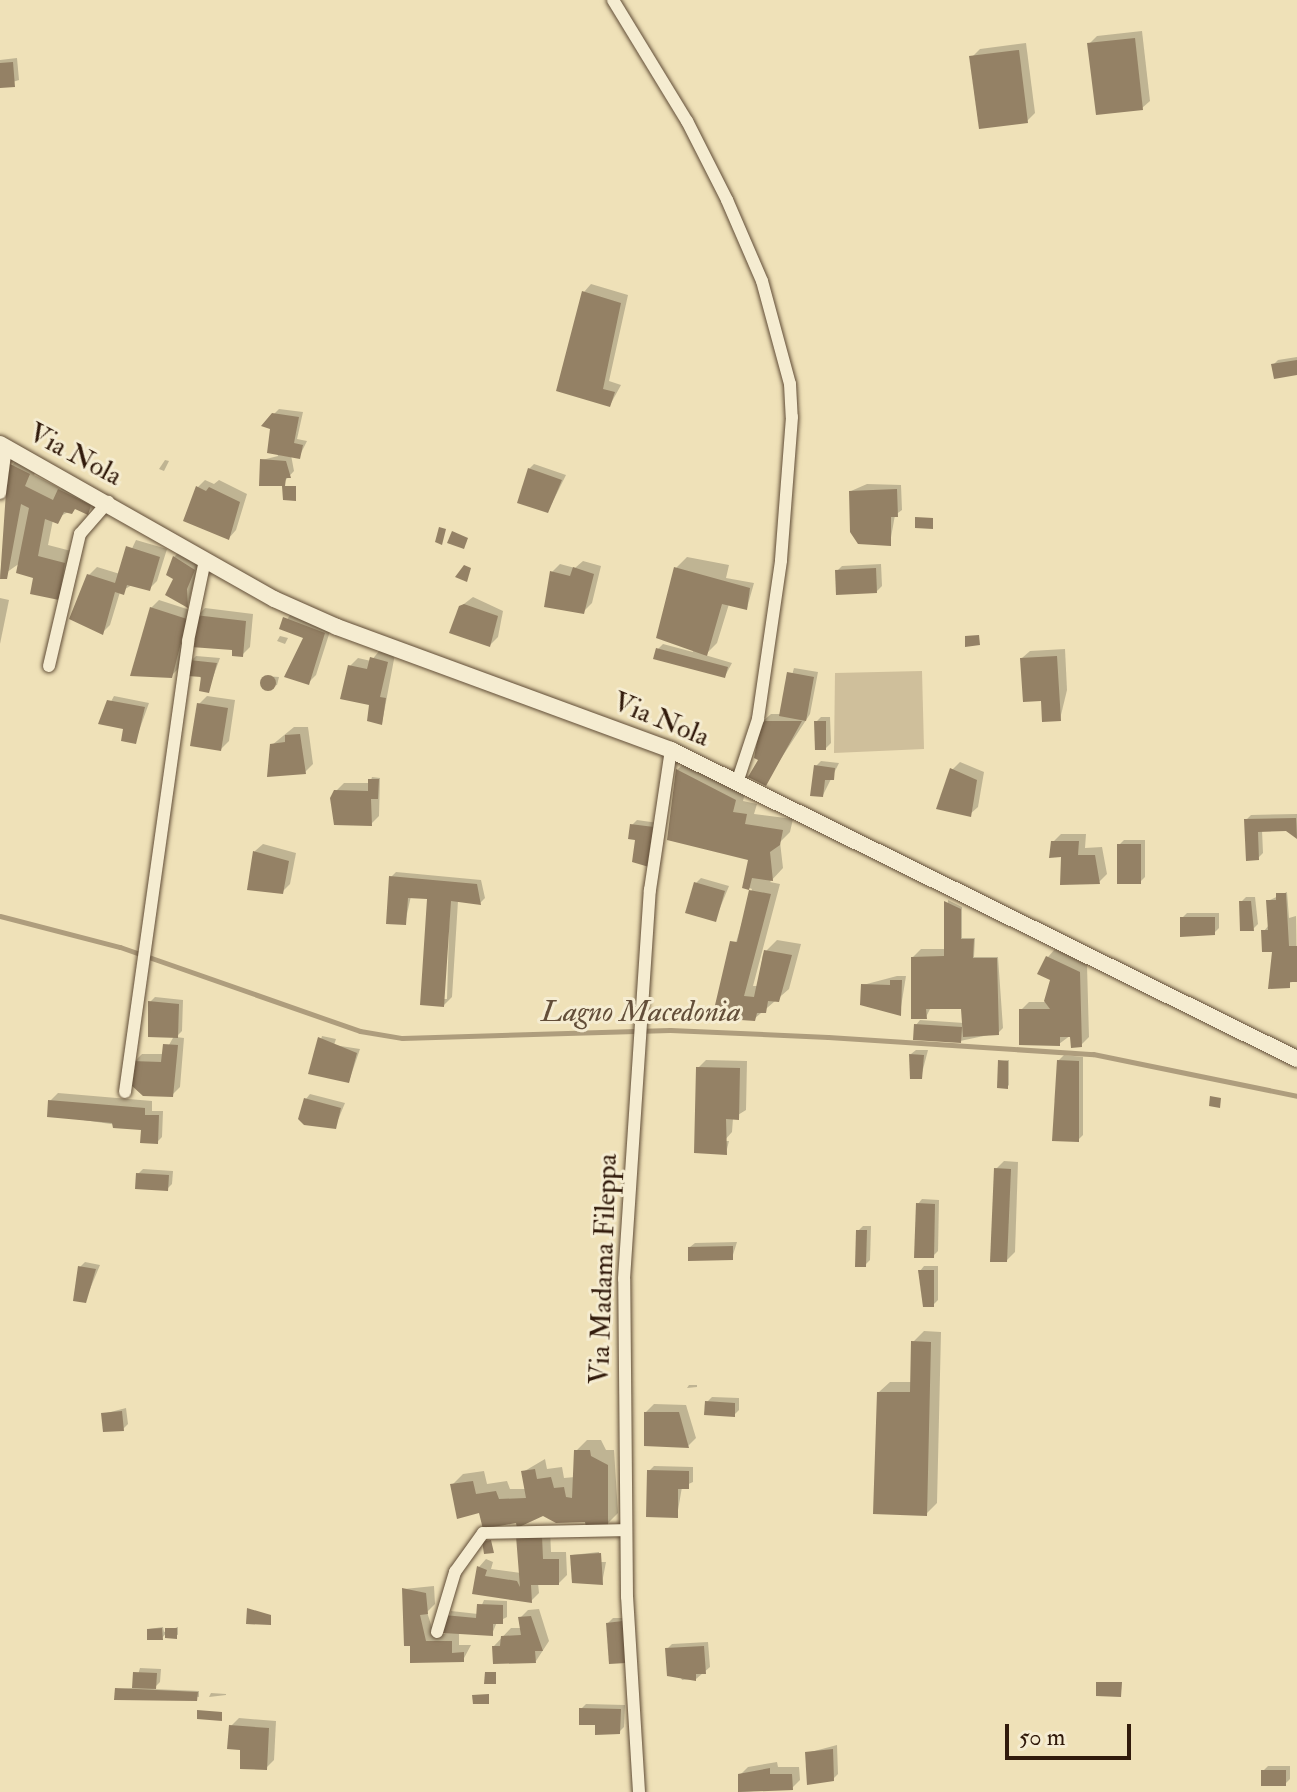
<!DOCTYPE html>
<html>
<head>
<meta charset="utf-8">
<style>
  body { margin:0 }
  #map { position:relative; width:1297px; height:1792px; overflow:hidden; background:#efe1b8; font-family:"IM FELL Double Pica",serif }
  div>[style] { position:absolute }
  .green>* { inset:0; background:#cfbf9b }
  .shadow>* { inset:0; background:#0003 }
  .stream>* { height:5px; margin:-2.5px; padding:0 2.5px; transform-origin:2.5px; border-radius:2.5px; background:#ae9d7d }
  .building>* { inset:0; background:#948165 }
  .round { border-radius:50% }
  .roads { filter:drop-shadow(0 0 2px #604c36) drop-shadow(0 0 2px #604c36) }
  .minor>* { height:12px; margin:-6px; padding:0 6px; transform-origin:6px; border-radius:6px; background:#f5ecd1 }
  .tertiary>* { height:16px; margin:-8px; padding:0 8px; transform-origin:8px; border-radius:8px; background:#f5ecd1 }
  span { translate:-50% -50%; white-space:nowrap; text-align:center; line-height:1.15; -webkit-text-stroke:6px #f5ecd1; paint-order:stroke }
  .street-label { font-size:28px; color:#311a0b }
  .water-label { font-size:30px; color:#634e39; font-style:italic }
  .scale { position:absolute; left:1005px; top:1724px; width:126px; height:36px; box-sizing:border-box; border:4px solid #311a0b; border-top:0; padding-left:10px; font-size:24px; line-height:28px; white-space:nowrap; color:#311a0b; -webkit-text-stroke:6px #f5ecd1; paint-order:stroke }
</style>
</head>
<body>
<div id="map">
  <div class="green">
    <div style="clip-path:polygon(922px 671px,924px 749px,834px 753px,835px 673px)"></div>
  </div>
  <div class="shadow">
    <div style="clip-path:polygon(1142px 31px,1150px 101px,1142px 108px,1090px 43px,1097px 36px)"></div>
    <div style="clip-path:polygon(1026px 43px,1035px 113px,1027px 121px,972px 57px,980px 49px)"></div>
    <div style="clip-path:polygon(17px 58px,19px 80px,0 86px,0 60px)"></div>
    <div style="clip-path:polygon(591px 284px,628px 295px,609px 381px,621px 385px,610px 405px,559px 389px,584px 292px)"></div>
    <div style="clip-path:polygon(1297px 357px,1297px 373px,1273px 365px,1278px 360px)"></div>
    <div style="clip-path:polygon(279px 409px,303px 412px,297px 439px,307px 441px,299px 457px,291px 455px,294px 471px,282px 484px,262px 460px,278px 456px,272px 423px,263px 425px)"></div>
    <div style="clip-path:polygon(21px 453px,39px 463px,34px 475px,61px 489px,70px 480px,98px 502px,87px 513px,76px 508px,53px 520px,48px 545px,75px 552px,59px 597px,20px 563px,0 577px,9px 496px,4px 493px,5px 476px)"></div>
    <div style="clip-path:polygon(165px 460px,169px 461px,164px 471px,159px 469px)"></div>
    <div style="clip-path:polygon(534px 464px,566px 475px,548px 511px,529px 469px)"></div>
    <div style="clip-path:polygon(205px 480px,214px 484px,219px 480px,247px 494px,236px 530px,229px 538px,197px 488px)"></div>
    <div style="clip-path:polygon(867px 484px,901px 485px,902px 510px,895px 515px,890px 543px,851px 491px)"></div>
    <div style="clip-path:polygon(136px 540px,167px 549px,157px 581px,149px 589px,132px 585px,120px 592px,110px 625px,102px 633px,89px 575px,97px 567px,120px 574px)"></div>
    <div style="clip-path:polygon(179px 552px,198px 564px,188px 606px,176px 579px,174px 557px)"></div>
    <div style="clip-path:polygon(687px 557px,729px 565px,726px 578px,754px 583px,747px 608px,729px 604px,717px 643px,705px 655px,732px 663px,725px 676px,658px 649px,663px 644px,693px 652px,676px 568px)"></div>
    <div style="clip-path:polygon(583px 561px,601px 566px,592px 603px,584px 611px,552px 572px,560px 564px,575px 568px)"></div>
    <div style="clip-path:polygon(881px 564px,882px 586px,877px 591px,837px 571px,842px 566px)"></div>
    <div style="clip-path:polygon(473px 597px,503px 611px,498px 637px,490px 645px,460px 607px)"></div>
    <div style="clip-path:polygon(0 598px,9px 600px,0 644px)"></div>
    <div style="clip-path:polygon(159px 600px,193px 611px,179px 668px,171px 676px,133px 674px,151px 608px)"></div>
    <div style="clip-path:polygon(205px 608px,253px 614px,250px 647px,242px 655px,197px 616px)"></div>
    <div style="clip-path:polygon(293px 610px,332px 625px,316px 675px,308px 683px,305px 637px,282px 628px)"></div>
    <div style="clip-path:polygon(280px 636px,288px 638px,285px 644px,277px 641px)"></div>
    <div style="clip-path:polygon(1065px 649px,1067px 690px,1060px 719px,1043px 702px,1022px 658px,1030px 651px)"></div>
    <div style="clip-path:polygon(380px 650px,395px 654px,382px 723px,350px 666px,358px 658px,371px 661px)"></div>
    <div style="clip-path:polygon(196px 656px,220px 658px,208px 691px,191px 661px)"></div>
    <div style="clip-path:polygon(794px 668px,818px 672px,810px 714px,765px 783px,762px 722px,771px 714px,781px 714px)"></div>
    <div style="clip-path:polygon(264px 676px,279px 677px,277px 685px,262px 688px)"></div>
    <div style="clip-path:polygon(114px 696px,149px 703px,135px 742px,126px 727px,100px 722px)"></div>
    <div style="clip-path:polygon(207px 696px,235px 700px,229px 741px,221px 749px,199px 704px)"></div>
    <div style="clip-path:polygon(821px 717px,830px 717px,831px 743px,826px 748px,816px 722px)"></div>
    <div style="clip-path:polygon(294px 727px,308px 727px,313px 764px,305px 772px,272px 745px)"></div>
    <div style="clip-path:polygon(688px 759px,746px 789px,743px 801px,757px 804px,754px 814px,793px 819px,790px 832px,780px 842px,783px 868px,770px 882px,780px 884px,753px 986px,758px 986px,763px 954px,777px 940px,801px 944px,789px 989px,754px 1019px,714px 1016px,752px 889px,744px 886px,750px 859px,669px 839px,677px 770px)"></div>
    <div style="clip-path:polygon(821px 761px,839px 763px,823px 795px,816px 766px)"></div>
    <div style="clip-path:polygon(960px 762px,984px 772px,978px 807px,970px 814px,952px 770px)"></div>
    <div style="clip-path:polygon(372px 777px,380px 778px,379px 816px,371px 824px,336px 791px,344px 783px,370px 783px)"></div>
    <div style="clip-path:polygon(1297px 814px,1297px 837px,1287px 829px,1262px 830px,1263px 853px,1258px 858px,1246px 820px,1251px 815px)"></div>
    <div style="clip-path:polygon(637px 820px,658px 823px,653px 860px,637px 838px,632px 825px)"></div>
    <div style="clip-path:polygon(1061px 834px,1086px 834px,1085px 848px,1102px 847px,1107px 874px,1099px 882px,1063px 855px,1053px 842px)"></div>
    <div style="clip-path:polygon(1124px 840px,1145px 840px,1145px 877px,1140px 882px,1119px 845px)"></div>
    <div style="clip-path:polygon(263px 844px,296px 853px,290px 884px,282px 892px,249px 888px,255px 851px)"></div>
    <div style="clip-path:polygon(evenodd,396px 872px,481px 880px,485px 898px,480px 903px,458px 901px,452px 997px,444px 1005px,429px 898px,411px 896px,405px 923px,391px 877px,396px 872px,450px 892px,447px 999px,443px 999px,450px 892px)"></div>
    <div style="clip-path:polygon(701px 878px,729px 886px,715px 920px,696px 883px)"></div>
    <div style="clip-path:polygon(1287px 892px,1289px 918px,1296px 916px,1297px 981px,1270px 987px,1274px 950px,1264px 931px,1269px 925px,1268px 901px)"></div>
    <div style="clip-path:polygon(1246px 897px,1255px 897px,1258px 924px,1253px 929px,1241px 902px)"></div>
    <div style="clip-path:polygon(948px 900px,962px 907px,962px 938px,975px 938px,974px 957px,998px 957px,1003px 1028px,998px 1033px,960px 1041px,916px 1025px,920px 1020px,964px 1023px,964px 1003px,931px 1007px,926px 1017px,913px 957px,921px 949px,946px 949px)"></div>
    <div style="clip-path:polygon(1187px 913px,1219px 913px,1219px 928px,1214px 933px,1182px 918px)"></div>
    <div style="clip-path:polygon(1055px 949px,1087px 965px,1089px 1037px,1081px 1045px,1071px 1035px,1059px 1044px,1021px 1010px,1029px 1002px,1046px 1002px,1052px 978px,1048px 957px)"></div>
    <div style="clip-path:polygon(897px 976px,906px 976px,900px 1013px,863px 985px)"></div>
    <div style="clip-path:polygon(155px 997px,183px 1000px,182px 1031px,176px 1037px,184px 1038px,180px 1087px,172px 1095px,134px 1062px,142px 1054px,164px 1054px,174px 1036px,150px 1002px)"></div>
    <div style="clip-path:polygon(322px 1036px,336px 1039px,334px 1045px,360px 1049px,349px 1081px,311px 1073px)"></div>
    <div style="clip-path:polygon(916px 1050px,928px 1050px,921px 1077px,911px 1054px)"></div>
    <div style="clip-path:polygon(1064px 1055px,1083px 1057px,1083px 1135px,1078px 1140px,1059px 1060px)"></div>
    <div style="clip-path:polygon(706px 1060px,747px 1061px,746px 1110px,733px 1118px,732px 1132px,724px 1141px,729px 1141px,726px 1153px,698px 1068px)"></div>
    <div style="clip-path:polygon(1009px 1060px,1009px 1085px,1007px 1087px,1000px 1061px)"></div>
    <div style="clip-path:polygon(58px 1093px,152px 1101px,152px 1111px,163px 1111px,162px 1137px,157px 1142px,145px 1129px,49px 1115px,50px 1101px)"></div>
    <div style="clip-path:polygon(310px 1094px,345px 1103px,335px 1127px,306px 1099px)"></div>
    <div style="clip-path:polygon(1004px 1161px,1018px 1162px,1015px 1252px,1007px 1260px,996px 1169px)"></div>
    <div style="clip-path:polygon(143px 1169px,173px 1171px,172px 1184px,167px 1189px,138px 1174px)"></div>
    <div style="clip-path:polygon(922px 1199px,939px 1200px,938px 1251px,933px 1256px,918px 1204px)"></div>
    <div style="clip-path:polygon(863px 1226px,871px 1226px,870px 1260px,865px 1265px,858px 1231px)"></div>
    <div style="clip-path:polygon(737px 1242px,732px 1258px,690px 1247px,695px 1243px)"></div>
    <div style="clip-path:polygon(85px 1262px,100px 1265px,85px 1301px,80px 1267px)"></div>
    <div style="clip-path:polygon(924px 1266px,938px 1266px,938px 1300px,933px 1305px,920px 1271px)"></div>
    <div style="clip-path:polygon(924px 1331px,941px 1332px,937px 1503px,926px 1514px,879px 1392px,890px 1382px,912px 1382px,913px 1342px)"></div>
    <div style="clip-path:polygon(689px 1385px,697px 1385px,697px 1387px,687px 1388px)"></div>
    <div style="clip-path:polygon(712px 1397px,739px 1398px,739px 1410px,734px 1415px,707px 1402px)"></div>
    <div style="clip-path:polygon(654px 1404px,686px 1405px,696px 1438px,688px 1446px,646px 1412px)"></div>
    <div style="clip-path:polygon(126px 1408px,128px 1424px,123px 1429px,103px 1414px)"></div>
    <div style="clip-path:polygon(587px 1440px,601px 1440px,606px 1450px,614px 1450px,618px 1513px,607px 1524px,543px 1514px,519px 1525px,518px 1520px,481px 1511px,452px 1485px,463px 1474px,484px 1471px,487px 1484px,507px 1481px,510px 1489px,526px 1489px,523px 1472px,545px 1459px,547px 1469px,562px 1467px,564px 1478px,575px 1477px,576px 1451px)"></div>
    <div style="clip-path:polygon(654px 1466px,693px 1467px,693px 1482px,682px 1487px,677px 1516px,649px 1471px)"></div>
    <div style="clip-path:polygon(550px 1529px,551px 1552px,566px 1552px,567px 1575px,559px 1583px,538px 1583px,539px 1593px,531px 1601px,475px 1592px,479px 1567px,486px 1559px,493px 1562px,491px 1569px,521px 1573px,519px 1537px)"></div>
    <div style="clip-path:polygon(599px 1552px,599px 1562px,606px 1562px,602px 1583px,572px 1555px)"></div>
    <div style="clip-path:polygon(434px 1586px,435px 1604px,427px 1612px,434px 1634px,445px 1634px,451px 1611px,478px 1614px,484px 1600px,507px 1601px,507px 1617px,497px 1622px,492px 1634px,459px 1632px,459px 1645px,471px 1645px,463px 1660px,412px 1661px,404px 1589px)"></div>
    <div style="clip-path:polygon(539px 1609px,549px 1641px,536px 1661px,494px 1646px,511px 1628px,522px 1628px,521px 1617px,528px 1610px)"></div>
    <div style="clip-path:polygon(613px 1618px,628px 1618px,630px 1656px,608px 1623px)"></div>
    <div style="clip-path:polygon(163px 1627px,164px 1632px,178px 1627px,178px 1635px,167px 1632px,162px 1638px,149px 1629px)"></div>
    <div style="clip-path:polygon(708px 1642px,710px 1667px,696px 1679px,682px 1680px,667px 1649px,672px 1644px)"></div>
    <div style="clip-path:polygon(140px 1668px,161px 1669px,160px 1682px,153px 1689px,199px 1691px,199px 1697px,117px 1689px,134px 1688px)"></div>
    <div style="clip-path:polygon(211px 1693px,226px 1694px,226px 1695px,209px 1697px)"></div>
    <div style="clip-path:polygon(586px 1704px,625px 1705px,624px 1727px,619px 1732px,597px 1723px,581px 1709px)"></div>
    <div style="clip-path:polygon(239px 1718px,276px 1721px,274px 1760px,266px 1768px,231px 1726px)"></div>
    <div style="clip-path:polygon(837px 1745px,838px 1774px,833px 1779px,807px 1753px)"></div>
    <div style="clip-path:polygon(777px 1762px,778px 1767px,799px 1767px,800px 1780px,792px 1788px,740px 1792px,740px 1775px,748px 1767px)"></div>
    <div style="clip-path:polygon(1268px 1766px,1290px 1766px,1290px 1779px,1285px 1784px,1263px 1771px)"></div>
  </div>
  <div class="stream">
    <div style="left:0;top:916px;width:124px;rotate:14.5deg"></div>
    <div style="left:120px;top:947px;width:254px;rotate:19.3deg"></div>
    <div style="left:360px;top:1031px;width:43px;rotate:9.5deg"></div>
    <div style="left:402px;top:1038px;width:268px;rotate:-1.7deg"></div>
    <div style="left:670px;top:1030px;width:158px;rotate:2.5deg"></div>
    <div style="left:828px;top:1037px;width:266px;rotate:3.7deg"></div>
    <div style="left:1093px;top:1054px;width:208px;rotate:11.6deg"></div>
  </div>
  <div class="building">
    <div style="clip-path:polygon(1135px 38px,1143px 110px,1096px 115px,1087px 43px)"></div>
    <div style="clip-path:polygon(1019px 50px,1028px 123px,979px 129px,969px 56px)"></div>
    <div style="clip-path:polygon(13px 62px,15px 87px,0 88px,0 63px)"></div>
    <div style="clip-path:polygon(582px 291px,621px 303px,603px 389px,615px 392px,610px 407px,556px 391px)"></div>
    <div style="clip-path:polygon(1297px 360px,1297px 375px,1274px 379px,1271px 364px)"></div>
    <div style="clip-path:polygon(272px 413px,299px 417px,294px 443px,303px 445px,300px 459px,267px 453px,270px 429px,261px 426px)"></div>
    <div style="clip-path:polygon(260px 459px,286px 461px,291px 478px,286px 478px,285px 486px,296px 486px,296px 501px,283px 500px,282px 486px,259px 486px)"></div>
    <div style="clip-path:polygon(8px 463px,30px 474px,25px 486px,53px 500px,58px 489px,91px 505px,88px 515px,75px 509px,72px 514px,64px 512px,58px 524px,45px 519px,38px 556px,65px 563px,59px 600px,30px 594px,33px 578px,16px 573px,29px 508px,21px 504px,7px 579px,0 579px)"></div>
    <div style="clip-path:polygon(528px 468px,562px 480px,548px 513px,517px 503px)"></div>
    <div style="clip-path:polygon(196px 486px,206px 491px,209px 487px,240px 502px,229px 540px,183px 521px)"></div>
    <div style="clip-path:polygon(897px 489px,898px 517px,891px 517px,891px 546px,858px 544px,850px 532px,849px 491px)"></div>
    <div style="clip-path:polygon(915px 517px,933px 518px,933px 529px,915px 528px)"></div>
    <div style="clip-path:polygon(439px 527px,446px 529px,442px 545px,435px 542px)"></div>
    <div style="clip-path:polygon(452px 531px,468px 538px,464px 549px,447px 543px)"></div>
    <div style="clip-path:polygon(126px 546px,160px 557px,150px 591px,127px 585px,124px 595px,115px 592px,103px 635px,69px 619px,87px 574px,115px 583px)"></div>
    <div style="clip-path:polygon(173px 556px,195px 570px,187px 589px,188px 608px,165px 595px,173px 579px,166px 575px)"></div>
    <div style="clip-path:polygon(464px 565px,471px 568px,467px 582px,455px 577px)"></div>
    <div style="clip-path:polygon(573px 567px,594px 574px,584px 614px,544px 607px,550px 571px,570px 576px)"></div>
    <div style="clip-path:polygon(674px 567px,750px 588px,747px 610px,722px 604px,707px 656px,656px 638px)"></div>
    <div style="clip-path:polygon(876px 568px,877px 593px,836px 595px,835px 570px)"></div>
    <div style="clip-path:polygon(464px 604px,498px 616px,490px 647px,449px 633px,459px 606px)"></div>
    <div style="clip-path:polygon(150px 607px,187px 619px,172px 678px,130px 676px)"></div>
    <div style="clip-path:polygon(195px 615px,246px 621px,243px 657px,232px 656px,232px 650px,191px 647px)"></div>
    <div style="clip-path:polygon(283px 617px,325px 633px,309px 685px,284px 677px,303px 638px,279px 629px)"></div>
    <div style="clip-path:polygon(979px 635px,980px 645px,965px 647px,965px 636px)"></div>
    <div style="clip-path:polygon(656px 648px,728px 667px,725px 678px,653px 659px)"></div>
    <div style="clip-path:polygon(1057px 656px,1061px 721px,1042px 722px,1041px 701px,1023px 702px,1020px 658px)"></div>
    <div style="clip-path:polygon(370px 657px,388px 662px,380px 697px,386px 698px,382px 725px,367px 721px,369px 705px,340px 699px,348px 665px,367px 669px)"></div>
    <div style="clip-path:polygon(189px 660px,217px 663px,209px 693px,199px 691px,201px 677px,188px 676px)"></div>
    <div style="clip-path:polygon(787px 672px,814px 677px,806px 721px,779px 716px)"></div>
    <div class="round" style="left:260px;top:675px;width:16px;height:16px"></div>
    <div style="clip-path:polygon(107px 700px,145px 707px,136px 744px,121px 741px,123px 729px,98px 724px)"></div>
    <div style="clip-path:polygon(197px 703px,228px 708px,221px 751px,190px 746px)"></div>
    <div style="clip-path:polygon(761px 721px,802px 721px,766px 786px,748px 777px,758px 760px,754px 758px)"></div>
    <div style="clip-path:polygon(814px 721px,826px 721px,826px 750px,815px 750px)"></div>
    <div style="clip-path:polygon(300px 734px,306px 774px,267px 777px,270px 744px,285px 742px,285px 735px)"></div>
    <div style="clip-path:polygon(814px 765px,835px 768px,834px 780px,825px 780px,823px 797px,810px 796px)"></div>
    <div style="clip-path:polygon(950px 768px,977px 780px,971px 817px,936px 809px)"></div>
    <div style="clip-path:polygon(676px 769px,736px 800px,733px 812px,747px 814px,745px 824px,783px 830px,780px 845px,770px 852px,773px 881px,752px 878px,749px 890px,742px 888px,748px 860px,667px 840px)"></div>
    <div style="clip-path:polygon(368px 779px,379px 779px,378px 799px,371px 799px,372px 826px,334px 825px,330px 798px,334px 790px,368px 791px)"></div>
    <div style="clip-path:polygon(1296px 818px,1297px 839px,1286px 831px,1258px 832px,1259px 860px,1246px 861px,1244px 819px)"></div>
    <div style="clip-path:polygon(630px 824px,654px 827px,649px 867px,632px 862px,635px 840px,628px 839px)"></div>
    <div style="clip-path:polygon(1051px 841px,1079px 841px,1078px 855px,1095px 855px,1100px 884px,1060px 885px,1061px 857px,1049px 858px)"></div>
    <div style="clip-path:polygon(1117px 844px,1141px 844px,1141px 884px,1117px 884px)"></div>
    <div style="clip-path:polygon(253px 851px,289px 861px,283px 894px,247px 890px)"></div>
    <div style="clip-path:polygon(389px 876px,477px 884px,481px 905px,451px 901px,444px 1007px,420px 1005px,427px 899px,408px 898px,406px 925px,386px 924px)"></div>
    <div style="clip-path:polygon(694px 882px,725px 891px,716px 922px,685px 913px)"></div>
    <div style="clip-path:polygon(749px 890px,771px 894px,744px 996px,754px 997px,764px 950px,792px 955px,779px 1002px,768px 1001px,766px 1013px,757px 1013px,755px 1021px,712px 1018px,730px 941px,737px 942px)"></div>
    <div style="clip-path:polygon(1276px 893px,1286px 893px,1289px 946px,1297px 946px,1297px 982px,1290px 982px,1290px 988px,1268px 989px,1272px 952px,1262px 952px,1261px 930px,1268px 930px,1266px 900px,1276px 900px)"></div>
    <div style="clip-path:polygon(944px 901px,961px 909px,961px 939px,974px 939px,973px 958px,997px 958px,999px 1035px,963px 1037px,961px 1009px,926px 1009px,927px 1019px,911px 1019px,911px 957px,944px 956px)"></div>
    <div style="clip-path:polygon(1239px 901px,1251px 901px,1254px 931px,1240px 931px)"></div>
    <div style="clip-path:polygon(1180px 917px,1215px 917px,1215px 935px,1180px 937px)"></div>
    <div style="clip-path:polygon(1046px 956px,1080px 972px,1082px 1047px,1071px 1048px,1070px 1037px,1060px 1037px,1060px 1046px,1019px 1045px,1019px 1009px,1050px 1009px,1044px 1001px,1050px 980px,1037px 974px)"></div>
    <div style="clip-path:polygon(890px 980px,902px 980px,901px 1016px,860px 1005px,861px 984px,890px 985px)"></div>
    <div style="clip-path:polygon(148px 1001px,179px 1004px,178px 1038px,148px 1037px)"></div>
    <div style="clip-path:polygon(914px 1024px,962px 1027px,961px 1043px,913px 1040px)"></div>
    <div style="clip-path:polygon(318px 1037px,357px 1053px,349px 1083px,308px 1074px)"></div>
    <div style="clip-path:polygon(163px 1044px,178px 1045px,173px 1097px,143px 1096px,131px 1085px,132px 1061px,161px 1062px)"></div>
    <div style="clip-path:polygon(909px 1054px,924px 1055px,922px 1079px,910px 1079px)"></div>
    <div style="clip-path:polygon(998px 1060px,1008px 1061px,1008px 1089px,997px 1088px)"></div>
    <div style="clip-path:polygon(1057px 1060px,1079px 1061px,1079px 1142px,1052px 1141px)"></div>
    <div style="clip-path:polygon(696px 1067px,740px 1068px,739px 1120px,726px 1119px,727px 1155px,694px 1153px)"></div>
    <div style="clip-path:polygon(1210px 1096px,1221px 1098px,1220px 1108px,1209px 1106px)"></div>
    <div style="clip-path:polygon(304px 1098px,341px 1108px,336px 1129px,304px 1125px,298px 1119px)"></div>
    <div style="clip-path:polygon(48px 1100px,145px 1108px,145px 1115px,159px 1115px,158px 1144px,140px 1143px,141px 1130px,113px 1128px,112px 1123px,47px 1117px)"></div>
    <div style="clip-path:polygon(994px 1168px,1011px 1169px,1007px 1262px,990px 1262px)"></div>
    <div style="clip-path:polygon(136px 1173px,169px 1175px,168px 1191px,135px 1189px)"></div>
    <div style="clip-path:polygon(916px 1203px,935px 1204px,934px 1258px,914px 1258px)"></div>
    <div style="clip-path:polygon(856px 1230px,867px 1230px,866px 1267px,855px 1267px)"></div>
    <div style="clip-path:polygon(733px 1246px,733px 1260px,688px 1261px,688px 1247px)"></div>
    <div style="clip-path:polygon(78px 1266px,96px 1269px,86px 1303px,73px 1301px)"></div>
    <div style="clip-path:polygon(918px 1270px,934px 1270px,934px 1307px,923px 1307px)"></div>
    <div style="clip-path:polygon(911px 1341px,931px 1342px,927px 1516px,873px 1514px,877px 1392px,910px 1392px)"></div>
    <div style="clip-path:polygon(705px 1401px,735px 1403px,735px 1417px,704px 1415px)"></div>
    <div style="clip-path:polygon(122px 1411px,124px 1431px,103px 1432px,101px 1413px)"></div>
    <div style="clip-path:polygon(644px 1412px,679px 1412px,689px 1448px,644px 1446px)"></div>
    <div style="clip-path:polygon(574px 1450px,590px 1450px,591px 1456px,608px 1465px,608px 1526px,586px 1527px,585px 1522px,556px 1523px,543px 1516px,517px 1528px,516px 1523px,483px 1529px,479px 1513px,457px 1519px,450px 1484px,473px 1481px,476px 1494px,496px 1491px,499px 1499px,526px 1498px,521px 1471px,535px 1469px,537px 1479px,551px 1477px,554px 1488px,564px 1487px,566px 1497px,572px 1498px)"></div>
    <div style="clip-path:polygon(647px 1470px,689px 1471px,689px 1489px,678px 1489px,678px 1518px,646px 1517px)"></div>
    <div style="clip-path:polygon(516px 1536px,542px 1536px,543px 1559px,559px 1559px,559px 1585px,531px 1585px,532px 1603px,472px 1594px,477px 1566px,487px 1570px,485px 1576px,517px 1581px,520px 1587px)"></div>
    <div style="clip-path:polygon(491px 1540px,494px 1553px,484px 1554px,482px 1541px)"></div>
    <div style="clip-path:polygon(601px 1553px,603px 1585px,572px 1583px,570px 1555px)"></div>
    <div style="clip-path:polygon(402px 1588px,426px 1593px,428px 1614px,420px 1615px,426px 1641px,452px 1641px,452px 1653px,464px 1652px,464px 1662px,410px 1663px,410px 1646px,404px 1646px)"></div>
    <div style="clip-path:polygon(477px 1604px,503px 1605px,503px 1624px,493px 1624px,493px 1636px,443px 1633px,444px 1615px,476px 1618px)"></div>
    <div style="clip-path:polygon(247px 1608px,271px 1615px,271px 1625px,246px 1624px)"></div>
    <div style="clip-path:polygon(531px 1616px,543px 1651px,535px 1651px,536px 1663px,493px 1664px,492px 1646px,500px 1646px,501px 1636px,521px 1635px,518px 1617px)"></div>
    <div style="clip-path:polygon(623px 1621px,626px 1663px,609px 1664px,606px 1623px)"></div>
    <div style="clip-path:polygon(162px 1628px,163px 1640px,147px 1640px,147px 1629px)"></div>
    <div style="clip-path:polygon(165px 1628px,177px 1628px,177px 1639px,165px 1638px)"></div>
    <div style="clip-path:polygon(704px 1646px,706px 1674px,696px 1674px,696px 1681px,667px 1676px,665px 1648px)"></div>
    <div style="clip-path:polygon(133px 1672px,157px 1673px,156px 1689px,132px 1688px)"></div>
    <div style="clip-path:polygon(485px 1672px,496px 1672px,496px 1684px,484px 1684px)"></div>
    <div style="clip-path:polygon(1096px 1682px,1122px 1682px,1121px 1697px,1096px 1696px)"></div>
    <div style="clip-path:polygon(115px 1688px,198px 1692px,197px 1701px,114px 1700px)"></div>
    <div style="clip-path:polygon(489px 1694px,489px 1704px,473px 1704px,472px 1695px)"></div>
    <div style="clip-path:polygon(579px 1708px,621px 1709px,620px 1734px,595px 1735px,595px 1725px,579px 1725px)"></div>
    <div style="clip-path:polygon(197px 1710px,222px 1712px,222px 1721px,197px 1719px)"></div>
    <div style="clip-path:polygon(229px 1725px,269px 1728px,267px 1770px,240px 1769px,240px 1750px,227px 1749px)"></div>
    <div style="clip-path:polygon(833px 1749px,834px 1781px,807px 1785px,805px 1752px)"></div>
    <div style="clip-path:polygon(770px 1768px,770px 1774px,792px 1774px,793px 1790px,738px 1792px,738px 1774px)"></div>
    <div style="clip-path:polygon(1261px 1770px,1286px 1770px,1286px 1786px,1261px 1786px)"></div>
  </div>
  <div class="roads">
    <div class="minor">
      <div style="left:613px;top:0;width:142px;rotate:58.6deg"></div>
      <div style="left:687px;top:121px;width:89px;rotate:63.1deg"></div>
      <div style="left:727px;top:200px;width:88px;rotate:66.6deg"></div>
      <div style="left:762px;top:281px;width:107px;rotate:74.8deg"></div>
      <div style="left:790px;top:384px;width:33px;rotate:87deg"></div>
      <div style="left:792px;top:417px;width:144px;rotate:94.4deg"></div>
      <div style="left:781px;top:561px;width:160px;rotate:98.3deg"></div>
      <div style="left:758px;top:719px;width:64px;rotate:108.2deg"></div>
      <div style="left:0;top:493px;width:46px;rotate:-82.6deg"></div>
      <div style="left:49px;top:666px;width:136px;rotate:-76.8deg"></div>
      <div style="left:80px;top:534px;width:43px;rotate:-48.8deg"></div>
      <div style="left:125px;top:1092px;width:455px;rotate:-82deg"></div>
      <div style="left:188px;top:641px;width:83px;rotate:-78.1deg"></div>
      <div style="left:437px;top:1632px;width:63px;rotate:-73.3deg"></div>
      <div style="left:455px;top:1572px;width:48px;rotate:-54.3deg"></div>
      <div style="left:483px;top:1533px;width:142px;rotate:-1.2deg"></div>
      <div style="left:639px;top:1792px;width:195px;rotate:-93.5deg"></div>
      <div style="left:627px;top:1597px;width:318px;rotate:-90.5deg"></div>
      <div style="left:624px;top:1279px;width:390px;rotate:-86.2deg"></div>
      <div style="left:650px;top:890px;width:142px;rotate:-81.5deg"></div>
    </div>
    <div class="tertiary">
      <div style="left:0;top:444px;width:315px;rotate:29.5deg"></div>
      <div style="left:274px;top:599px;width:69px;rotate:24deg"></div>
      <div style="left:337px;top:627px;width:356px;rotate:20.2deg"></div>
      <div style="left:671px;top:750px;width:698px;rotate:26.27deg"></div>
    </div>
  </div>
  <div class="street-label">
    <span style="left:75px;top:455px;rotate:28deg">Via Nola</span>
    <span style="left:661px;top:720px;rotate:22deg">Via Nola</span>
    <span style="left:604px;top:1269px;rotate:-88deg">Via Madama Fileppa</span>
  </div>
  <div class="water-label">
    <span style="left:641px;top:1012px">Lagno Macedonia</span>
  </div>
  <div class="scale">50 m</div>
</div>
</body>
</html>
